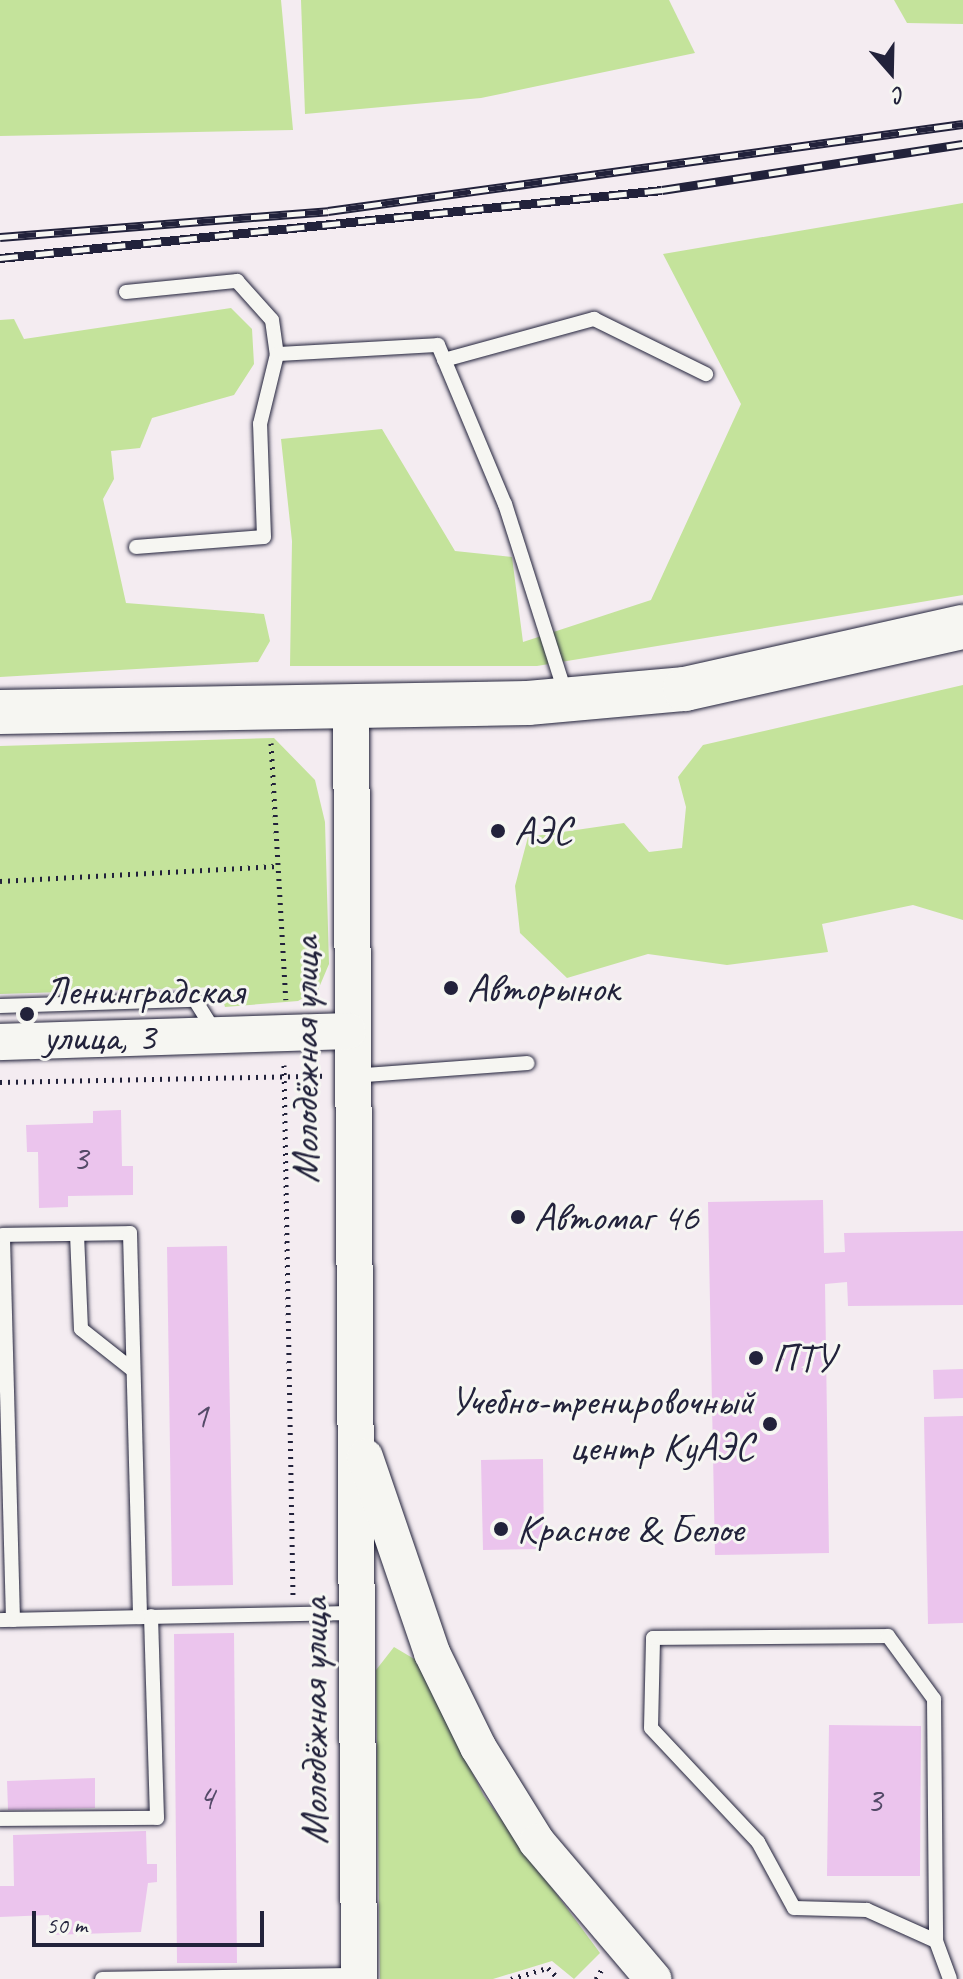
<!DOCTYPE html>
<html>
<head>
<meta charset="utf-8">
<style>
  body { margin:0 }
  #map { position:relative; width:963px; height:1979px; overflow:hidden; background:#f4ecf1; font-family:Caveat,sans-serif }
  div>[style] { position:absolute }
  .green>* { inset:0; background:#c4e39b }
  .building>* { inset:0; background:#ebc4ed }
  .path>* { height:5px; margin-top:-2.5px; transform-origin:0; background:repeating-linear-gradient(90deg,#22223b 0 2px,transparent 0 8px) }
  .roads { filter:drop-shadow(0 0 2px #22223b) drop-shadow(0 0 2px #22223b) }
  .service>* { height:14px; margin:-7px; padding:0 7px; transform-origin:7px; border-radius:7px; background:#f6f6f2 }
  .tertiary>* { height:36px; margin:-18px; padding:0 18px; transform-origin:18px; border-radius:18px; background:#f6f6f2 }
  .primary>* { height:44px; margin:-22px; padding:0 22px; transform-origin:22px; border-radius:22px; background:#f6f6f2 }
  .rail>* { height:9px; margin-top:-4.5px; transform-origin:0; background:repeating-linear-gradient(90deg,#f6f6f2 0 18px,#22223b 0 36px); box-sizing:border-box; border-block:2px solid #22223b }
  .dots>* { width:22px; height:22px; translate:-50% -50%; box-sizing:border-box; border:4px solid #f6f6f2; border-radius:50% }
  span { translate:-50% -50%; white-space:nowrap; text-align:center; line-height:1.15; -webkit-text-stroke:6px #f6f6f2; paint-order:stroke }
  .number-label { font-size:36px; color:#544a68 }
  .number-label span { -webkit-text-stroke-width:0 }
  .poi-label { font-size:40px; color:#22223b }
  .left { translate:0 -50%; text-align:left }
  .right { translate:-100% -50%; text-align:right }
  .street-label { font-size:40px; color:#22223b }
  .north { position:absolute; left:851px; top:32px; width:80px; height:80px; -webkit-text-stroke:6px #f6f6f2; paint-order:stroke; rotate:160deg; font-size:22px; font-weight:700; line-height:32px; text-align:center; color:#22223b }
  .north::after { content:''; display:block; margin:auto; width:28px; height:36px; background:#22223b; clip-path:polygon(50% 0,100% 100%,50% 72%,0 100%) }
  .scale { position:absolute; left:32px; top:1911px; width:232px; height:36px; box-sizing:border-box; border:4px solid #22223b; border-top:0; padding-left:10px; font-size:24px; line-height:28px; white-space:nowrap; color:#22223b; -webkit-text-stroke:6px #f6f6f2; paint-order:stroke }
</style>
</head>
<body>
<div id="map">
  <div class="green">
    <div style="clip-path:polygon(0 0,281px 0,293px 130px,0 136px)"></div>
    <div style="clip-path:polygon(301px 0,669px 0,695px 53px,481px 98px,305px 114px)"></div>
    <div style="clip-path:polygon(894px 0,963px 0,963px 24px,907px 23px)"></div>
    <div style="clip-path:polygon(963px 203px,963px 595px,537px 666px,290px 666px,292px 541px,281px 439px,382px 429px,455px 551px,512px 557px,523px 642px,651px 600px,741px 404px,663px 254px)"></div>
    <div style="clip-path:polygon(231px 308px,252px 329px,254px 364px,234px 395px,152px 418px,140px 448px,111px 451px,114px 479px,103px 499px,126px 603px,264px 614px,270px 641px,258px 662px,0 677px,0 320px,14px 319px,24px 339px)"></div>
    <div style="clip-path:polygon(963px 685px,963px 920px,913px 905px,822px 924px,828px 952px,727px 965px,648px 954px,567px 978px,520px 933px,515px 886px,528px 837px,624px 823px,649px 852px,682px 848px,686px 807px,678px 777px,703px 745px)"></div>
    <div style="clip-path:polygon(274px 738px,315px 780px,325px 822px,329px 964px,318px 990px,298px 1001px,225px 1007px,219px 987px,0 994px,0 746px)"></div>
    <div style="clip-path:polygon(394px 1647px,416px 1660px,484px 1796px,600px 1953px,574px 1979px,552px 1961px,493px 1979px,380px 1979px,376px 1670px)"></div>
  </div>
  <div class="building">
    <div style="clip-path:polygon(121px 1110px,122px 1166px,133px 1166px,133px 1195px,68px 1196px,68px 1207px,39px 1208px,38px 1152px,27px 1152px,26px 1125px,93px 1123px,93px 1111px)"></div>
    <div style="clip-path:polygon(823px 1200px,824px 1253px,845px 1252px,844px 1233px,963px 1231px,963px 1305px,848px 1306px,847px 1282px,825px 1284px,829px 1553px,715px 1555px,708px 1202px)"></div>
    <div style="clip-path:polygon(227px 1246px,233px 1585px,172px 1586px,167px 1247px)"></div>
    <div style="clip-path:polygon(963px 1369px,963px 1398px,934px 1399px,933px 1370px)"></div>
    <div style="clip-path:polygon(963px 1416px,963px 1623px,928px 1624px,924px 1417px)"></div>
    <div style="clip-path:polygon(543px 1459px,544px 1549px,483px 1550px,481px 1460px)"></div>
    <div style="clip-path:polygon(234px 1633px,237px 1963px,177px 1963px,174px 1634px)"></div>
    <div style="clip-path:polygon(829px 1725px,921px 1726px,920px 1876px,827px 1876px)"></div>
    <div style="clip-path:polygon(95px 1778px,95px 1808px,8px 1810px,7px 1781px)"></div>
    <div style="clip-path:polygon(146px 1831px,147px 1864px,157px 1864px,157px 1882px,148px 1883px,141px 1932px,50px 1935px,49px 1915px,0 1917px,0 1886px,14px 1886px,13px 1835px)"></div>
  </div>
  <div class="path">
    <div style="left:271px;top:743px;width:257px;rotate:86.7deg"></div>
    <div style="left:0;top:881px;width:278px;rotate:-3.1deg"></div>
    <div style="left:284px;top:1065px;width:530px;rotate:89.03deg"></div>
    <div style="left:0;top:1082px;width:323px;rotate:-1.1deg"></div>
    <div style="left:511px;top:1979px;width:39px;rotate:-17deg"></div>
    <div style="left:548px;top:1968px;width:16px;rotate:45deg"></div>
    <div style="left:596px;top:1979px;width:12px;rotate:-59deg"></div>
  </div>
  <div class="roads">
    <div class="service">
      <div style="left:126px;top:292px;width:112px;rotate:-5.7deg"></div>
      <div style="left:237px;top:281px;width:52px;rotate:48.1deg"></div>
      <div style="left:272px;top:320px;width:34px;rotate:82deg"></div>
      <div style="left:444px;top:360px;width:156px;rotate:-15.3deg"></div>
      <div style="left:594px;top:319px;width:125px;rotate:26.2deg"></div>
      <div style="left:136px;top:547px;width:128px;rotate:-4.5deg"></div>
      <div style="left:264px;top:537px;width:113px;rotate:-92deg"></div>
      <div style="left:260px;top:424px;width:72px;rotate:-76.3deg"></div>
      <div style="left:277px;top:354px;width:161px;rotate:-3.2deg"></div>
      <div style="left:438px;top:345px;width:173px;rotate:67.2deg"></div>
      <div style="left:505px;top:504px;width:201px;rotate:72.3deg"></div>
      <div style="left:0;top:1006px;width:195px;rotate:-1.8deg"></div>
      <div style="left:195px;top:1000px;width:40px;rotate:58deg"></div>
      <div style="left:352px;top:1076px;width:176px;rotate:-4.2deg"></div>
      <div style="left:77px;top:1234px;width:95px;rotate:87.6deg"></div>
      <div style="left:81px;top:1329px;width:66px;rotate:38.3deg"></div>
      <div style="left:0;top:1620px;width:140px;rotate:-1.2deg"></div>
      <div style="left:13px;top:1620px;width:385px;rotate:-91.5deg"></div>
      <div style="left:3px;top:1235px;width:127px;rotate:-0.9deg"></div>
      <div style="left:130px;top:1233px;width:384px;rotate:88.5deg"></div>
      <div style="left:140px;top:1617px;width:217px;rotate:-1.1deg"></div>
      <div style="left:0;top:1819px;width:157px;rotate:-0.4deg"></div>
      <div style="left:157px;top:1818px;width:202px;rotate:-91.7deg"></div>
      <div style="left:936px;top:1941px;width:76px;rotate:-155.8deg"></div>
      <div style="left:867px;top:1910px;width:73px;rotate:-178.4deg"></div>
      <div style="left:794px;top:1908px;width:75px;rotate:-118.6deg"></div>
      <div style="left:758px;top:1842px;width:156px;rotate:-133.2deg"></div>
      <div style="left:651px;top:1728px;width:90px;rotate:-88.7deg"></div>
      <div style="left:653px;top:1638px;width:235px;rotate:-0.5deg"></div>
      <div style="left:888px;top:1636px;width:78px;rotate:53.9deg"></div>
      <div style="left:934px;top:1699px;width:242px;rotate:89.5deg"></div>
      <div style="left:936px;top:1941px;width:40px;rotate:69.8deg"></div>
      <div style="left:102px;top:1979px;width:257px;rotate:-0.9deg"></div>
    </div>
    <div class="tertiary">
      <div style="left:351px;top:707px;width:1272px;rotate:89.64deg"></div>
      <div style="left:0;top:1042px;width:348px;rotate:-1.8deg"></div>
      <div style="left:365px;top:1457px;width:207px;rotate:71.1deg"></div>
      <div style="left:432px;top:1653px;width:105px;rotate:63.9deg"></div>
      <div style="left:478px;top:1747px;width:112px;rotate:58.2deg"></div>
      <div style="left:537px;top:1842px;width:180px;rotate:49.7deg"></div>
    </div>
    <div class="primary">
      <div style="left:0;top:712px;width:528px;rotate:-0.98deg"></div>
      <div style="left:528px;top:703px;width:158px;rotate:-5.1deg"></div>
      <div style="left:685px;top:689px;width:285px;rotate:-12.6deg"></div>
    </div>
  </div>
  <div class="rail">
    <div style="left:0;top:237px;width:329px;rotate:-4.5deg"></div>
    <div style="left:328px;top:211px;width:641px;rotate:-7.8deg"></div>
    <div style="left:0;top:258px;width:665px;rotate:-5.86deg"></div>
    <div style="left:662px;top:190px;width:304px;rotate:-8.7deg"></div>
  </div>
  <div class="dots">
    <div style="left:498px;top:831px;background:#22223b"></div>
    <div style="left:451px;top:988px;background:#22223b"></div>
    <div style="left:27px;top:1014px;background:#22223b"></div>
    <div style="left:518px;top:1217px;background:#22223b"></div>
    <div style="left:756px;top:1358px;background:#22223b"></div>
    <div style="left:770px;top:1424px;background:#22223b"></div>
    <div style="left:501px;top:1529px;background:#22223b"></div>
  </div>
  <div class="number-label">
    <span style="left:80px;top:1159px">3</span>
    <span style="left:200px;top:1416px">1</span>
    <span style="left:206px;top:1798px">4</span>
    <span style="left:874px;top:1801px">3</span>
  </div>
  <div class="poi-label">
    <span class="left" style="left:514px;top:831px">АЭС</span>
    <span class="left" style="left:467px;top:988px">Авторынок</span>
    <span class="left" style="left:43px;top:1014px">Ленинградская<br>улица, 3</span>
    <span class="left" style="left:534px;top:1217px">Автомаг 46</span>
    <span class="left" style="left:772px;top:1358px">ПТУ</span>
    <span class="right" style="left:754px;top:1424px">Учебно-тренировочный<br>центр КуАЭС</span>
    <span class="left" style="left:517px;top:1529px">Красное &amp; Белое</span>
  </div>
  <div class="street-label">
    <span style="left:305px;top:1060px;rotate:-90deg">Молодёжная улица</span>
    <span style="left:314px;top:1721px;rotate:-90deg">Молодёжная улица</span>
  </div>
  <div class="north">С</div>
  <div class="scale">50 m</div>
</div>
</body>
</html>
